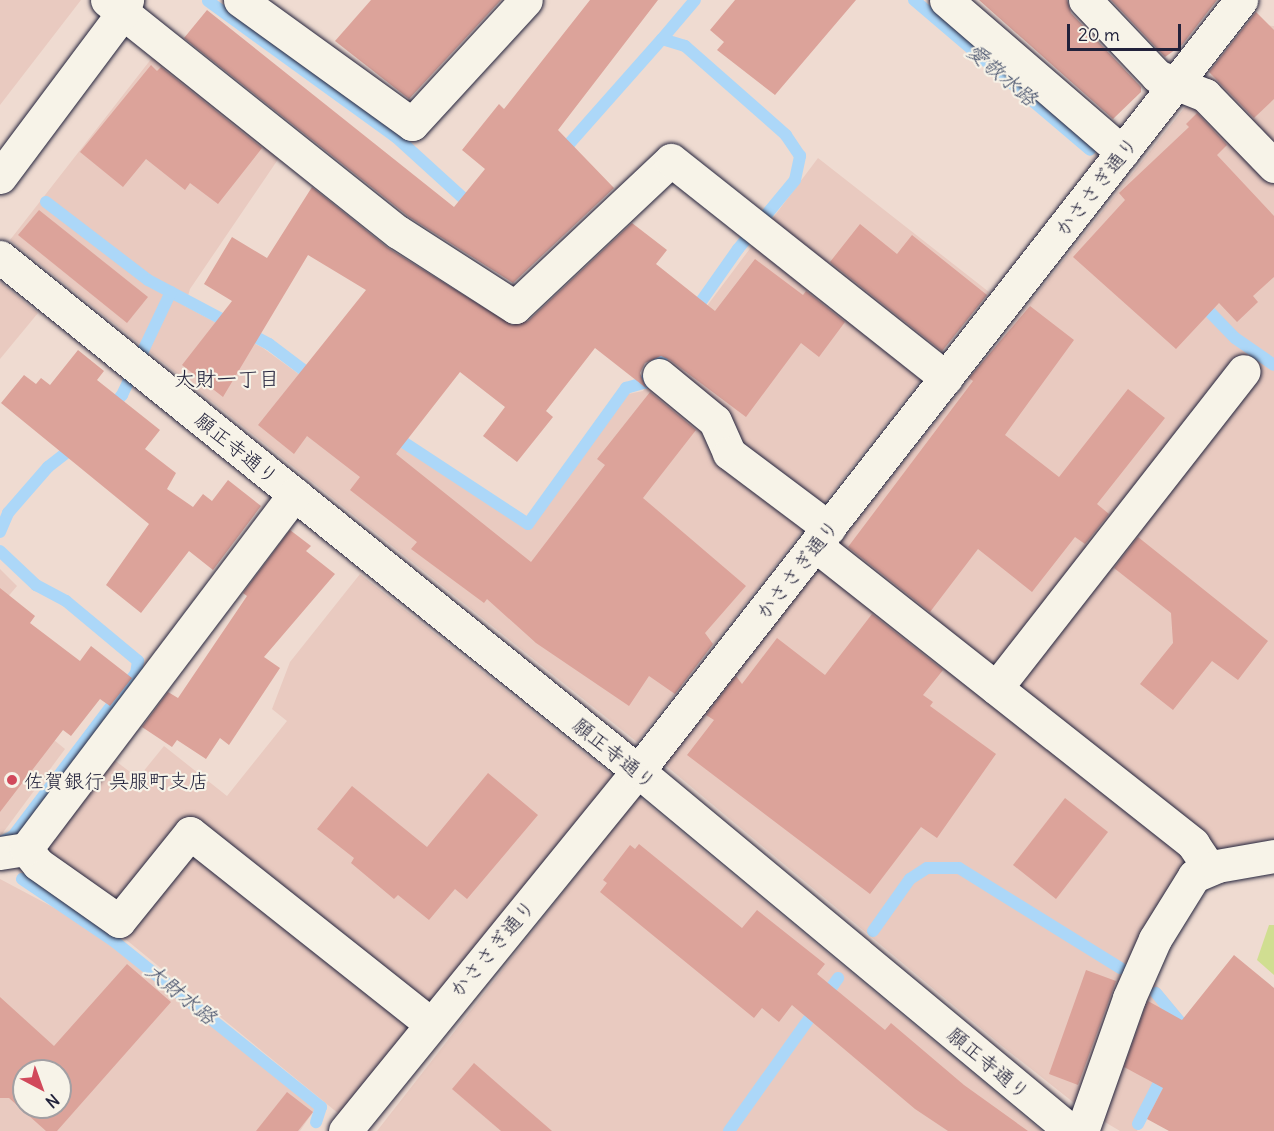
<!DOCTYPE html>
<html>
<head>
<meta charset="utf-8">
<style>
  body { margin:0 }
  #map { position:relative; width:1274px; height:1131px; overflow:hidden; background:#efdbd1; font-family:Delius,"Klee One",sans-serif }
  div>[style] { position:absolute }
  .built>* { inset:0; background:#e9cac0 }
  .green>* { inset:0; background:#d0de91 }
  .stream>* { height:12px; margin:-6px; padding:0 6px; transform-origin:6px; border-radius:6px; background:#acd7f8 }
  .building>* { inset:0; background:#dca39a }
  .roads { filter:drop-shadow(0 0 2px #22223b) drop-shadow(0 0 2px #22223b) }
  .minor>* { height:33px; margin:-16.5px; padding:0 16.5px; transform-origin:16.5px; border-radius:16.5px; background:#f7f3e8 }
  .tertiary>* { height:33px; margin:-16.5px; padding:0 16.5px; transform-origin:16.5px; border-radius:16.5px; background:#f7f3e8 }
  .dots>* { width:16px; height:16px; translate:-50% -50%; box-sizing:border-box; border:3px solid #f7f3e8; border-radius:50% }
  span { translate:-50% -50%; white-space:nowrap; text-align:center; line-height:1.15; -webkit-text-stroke:4.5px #f7f3e8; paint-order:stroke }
  .street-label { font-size:20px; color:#22223b }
  .poi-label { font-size:20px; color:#22223b }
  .left { translate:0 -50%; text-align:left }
  .water-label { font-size:21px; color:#444f6a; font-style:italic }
  .neighbourhood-label { font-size:21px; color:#22223b }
  .north { position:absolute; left:12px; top:1059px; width:60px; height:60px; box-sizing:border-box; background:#f7f3e8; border:2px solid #a29fa3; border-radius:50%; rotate:139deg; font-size:16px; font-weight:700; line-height:24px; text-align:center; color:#22223b }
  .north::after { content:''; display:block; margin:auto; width:21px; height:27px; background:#d1495b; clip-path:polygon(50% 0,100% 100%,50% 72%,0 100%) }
  .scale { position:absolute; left:1067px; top:24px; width:114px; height:27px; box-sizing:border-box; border:3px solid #22223b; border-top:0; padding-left:8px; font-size:18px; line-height:21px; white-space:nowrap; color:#22223b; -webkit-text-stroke:4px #f7f3e8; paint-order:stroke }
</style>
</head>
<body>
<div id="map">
  <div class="built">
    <div style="clip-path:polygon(0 0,81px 0,0 105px)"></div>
    <div style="clip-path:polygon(1251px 24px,1274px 26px,1274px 864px,1200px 888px,1150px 977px,1192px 1027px,1137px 1131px,1120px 1131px,1078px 1106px,1002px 1046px,664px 764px)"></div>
    <div style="clip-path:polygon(155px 54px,281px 155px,190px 289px,185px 306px,263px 348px,363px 421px,529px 530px,623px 395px,643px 391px,818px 158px,989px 292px,637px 742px,10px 240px)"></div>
    <div style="clip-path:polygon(0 282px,38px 313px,0 359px)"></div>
    <div style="clip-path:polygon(0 569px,17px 586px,0 606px)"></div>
    <div style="clip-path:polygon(360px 574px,613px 776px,339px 1114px,124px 938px,25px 864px,113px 759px,138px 778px,164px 746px,227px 796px,287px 721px,272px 709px,290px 662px)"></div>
    <div style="clip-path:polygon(0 696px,65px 749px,2px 834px,0 833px)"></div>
    <div style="clip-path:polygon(638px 796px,1042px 1131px,377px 1131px)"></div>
    <div style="clip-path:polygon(evenodd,0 879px,81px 922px,315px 1109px,300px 1131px,0 1131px,0 879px,24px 1071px,60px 1071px,60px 1107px,24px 1107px,24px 1071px)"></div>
  </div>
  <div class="green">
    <div style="clip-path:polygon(1269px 925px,1274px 925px,1274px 975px,1257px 960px)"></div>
  </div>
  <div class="stream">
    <div style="left:914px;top:0;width:231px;rotate:40.4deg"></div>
    <div style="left:208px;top:1px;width:232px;rotate:35.9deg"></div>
    <div style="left:396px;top:137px;width:104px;rotate:42.3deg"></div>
    <div style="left:561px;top:153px;width:152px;rotate:-48.5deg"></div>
    <div style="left:46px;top:202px;width:128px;rotate:37.4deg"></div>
    <div style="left:148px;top:280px;width:137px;rotate:27.9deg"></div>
    <div style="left:269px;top:344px;width:56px;rotate:37.1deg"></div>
    <div style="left:1200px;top:302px;width:50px;rotate:45.8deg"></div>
    <div style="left:1235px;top:338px;width:47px;rotate:34.7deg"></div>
    <div style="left:693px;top:313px;width:78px;rotate:-54.9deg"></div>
    <div style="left:738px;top:249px;width:89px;rotate:-50.4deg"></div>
    <div style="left:795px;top:180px;width:25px;rotate:-78deg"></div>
    <div style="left:800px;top:156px;width:25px;rotate:-124deg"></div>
    <div style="left:786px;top:135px;width:135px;rotate:-138.6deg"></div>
    <div style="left:685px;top:46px;width:24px;rotate:-163deg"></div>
    <div style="left:662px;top:39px;width:51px;rotate:-49.8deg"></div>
    <div style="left:109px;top:410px;width:20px;rotate:-49deg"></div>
    <div style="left:122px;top:395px;width:114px;rotate:-64.6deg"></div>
    <div style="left:391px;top:434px;width:164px;rotate:33.3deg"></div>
    <div style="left:528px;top:524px;width:168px;rotate:-54.2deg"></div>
    <div style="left:626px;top:388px;width:19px;rotate:-16deg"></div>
    <div style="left:644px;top:383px;width:47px;rotate:-55.3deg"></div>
    <div style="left:0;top:532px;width:21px;rotate:-67deg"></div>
    <div style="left:8px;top:513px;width:61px;rotate:-49deg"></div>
    <div style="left:48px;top:467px;width:37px;rotate:-38deg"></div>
    <div style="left:0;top:551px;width:50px;rotate:43.4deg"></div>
    <div style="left:36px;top:585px;width:34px;rotate:28deg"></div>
    <div style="left:66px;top:601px;width:94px;rotate:39.8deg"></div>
    <div style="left:138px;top:661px;width:12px;rotate:99deg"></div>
    <div style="left:136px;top:673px;width:204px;rotate:127deg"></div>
    <div style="left:13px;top:836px;width:13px;rotate:153deg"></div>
    <div style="left:22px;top:879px;width:112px;rotate:34.1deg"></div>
    <div style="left:115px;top:942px;width:264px;rotate:38.7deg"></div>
    <div style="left:321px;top:1107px;width:16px;rotate:108deg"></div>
    <div style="left:873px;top:931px;width:64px;rotate:-54.6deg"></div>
    <div style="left:910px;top:879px;width:20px;rotate:-33deg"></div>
    <div style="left:927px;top:868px;width:32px"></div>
    <div style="left:959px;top:868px;width:190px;rotate:31.8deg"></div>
    <div style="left:1156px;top:993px;width:44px;rotate:50.5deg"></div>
    <div style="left:1138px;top:1124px;width:59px;rotate:-63deg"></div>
    <div style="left:729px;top:1131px;width:188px;rotate:-54.5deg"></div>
  </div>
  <div class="building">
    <div style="clip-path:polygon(371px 0,501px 0,409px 99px,335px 41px)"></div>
    <div style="clip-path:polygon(590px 0,658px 0,558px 130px,614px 188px,513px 283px,409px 217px,184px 38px,207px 10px,454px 207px,485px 169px,462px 150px,499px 104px,504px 109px)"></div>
    <div style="clip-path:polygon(735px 0,856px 0,775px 95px,717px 50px,724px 42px,710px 30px)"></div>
    <div style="clip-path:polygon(979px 0,1067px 0,1071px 13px,1141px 87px,1141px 92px,1113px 119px)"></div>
    <div style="clip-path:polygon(1111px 0,1217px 0,1182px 45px,1165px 57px)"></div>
    <div style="clip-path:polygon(1256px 12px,1274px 30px,1274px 99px,1254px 118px,1209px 72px)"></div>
    <div style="clip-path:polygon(151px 65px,157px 71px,161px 67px,262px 148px,218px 204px,190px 183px,185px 190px,146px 159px,123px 187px,80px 152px)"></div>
    <div style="clip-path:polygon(1197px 113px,1227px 145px,1217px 155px,1274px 216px,1274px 277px,1253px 296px,1258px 302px,1237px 322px,1219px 303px,1176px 349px,1073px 257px,1125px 200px,1119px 193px,1189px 127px,1186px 124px)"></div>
    <div style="clip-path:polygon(312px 187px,388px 248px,512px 325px,528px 321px,632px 223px,667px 250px,656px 264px,715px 311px,755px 259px,803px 295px,806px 291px,845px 322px,819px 357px,801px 343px,746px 417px,670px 360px,661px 356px,645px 363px,640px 373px,646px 388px,595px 348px,546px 411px,553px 417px,517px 462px,483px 436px,505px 407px,460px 372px,396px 454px,531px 562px,605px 465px,597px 459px,650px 392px,696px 430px,643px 498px,746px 586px,705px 633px,713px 644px,675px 694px,649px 676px,629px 706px,536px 643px,487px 599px,484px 603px,411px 549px,417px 542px,350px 490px,360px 477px,307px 436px,294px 454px,258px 425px,366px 290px,308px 255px,223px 397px,182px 365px,232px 301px,204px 284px,232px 237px,267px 258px)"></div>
    <div style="clip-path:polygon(39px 210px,148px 297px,127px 323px,18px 235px)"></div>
    <div style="clip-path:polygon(860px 224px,897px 254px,912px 235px,987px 295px,942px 351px,830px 262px)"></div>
    <div style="clip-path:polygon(1030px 306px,1074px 340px,1005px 435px,1059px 477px,1128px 389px,1165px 418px,1097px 504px,1109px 514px,1085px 544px,1075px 537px,1032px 592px,978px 549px,930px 612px,848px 547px,973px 381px,969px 378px)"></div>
    <div style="clip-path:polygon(78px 350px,104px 371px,97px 380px,160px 430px,145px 449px,176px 473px,167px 489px,193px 507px,203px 494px,212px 501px,228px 480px,261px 506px,213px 570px,189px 551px,141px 613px,106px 585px,149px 524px,1px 403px,24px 375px,36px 384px,41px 378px,50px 385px)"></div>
    <div style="clip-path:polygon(290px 530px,311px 546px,306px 551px,335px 574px,264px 657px,280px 668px,229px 745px,220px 738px,206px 759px,177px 740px,172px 747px,142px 727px,168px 692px,178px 698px,247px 596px,243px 593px)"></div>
    <div style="clip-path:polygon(1138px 537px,1268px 641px,1238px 680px,1212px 661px,1173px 710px,1140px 684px,1173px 643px,1171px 613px,1114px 568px)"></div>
    <div style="clip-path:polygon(0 588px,35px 616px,30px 623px,80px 661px,91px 646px,132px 678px,110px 706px,100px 699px,71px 736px,63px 730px,0 812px)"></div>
    <div style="clip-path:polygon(872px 614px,943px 670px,923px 695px,933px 702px,930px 706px,996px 754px,937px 838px,921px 827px,870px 894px,687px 755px,714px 720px,706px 715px,736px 676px,742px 684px,777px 638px,825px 675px)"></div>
    <div style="clip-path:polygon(488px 773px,538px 815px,467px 899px,455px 889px,429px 920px,398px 895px,394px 899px,351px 863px,354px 858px,317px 829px,352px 786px,427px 847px)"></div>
    <div style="clip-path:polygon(1065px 798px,1108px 832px,1056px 899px,1013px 865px)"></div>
    <div style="clip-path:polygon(639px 844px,742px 928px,757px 910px,825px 964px,817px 974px,885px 1030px,891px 1023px,964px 1085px,1028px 1131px,948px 1131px,915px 1109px,792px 1005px,779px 1022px,762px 1008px,754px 1018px,600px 892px,607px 883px,603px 880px,630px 845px,635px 849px)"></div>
    <div style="clip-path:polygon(1234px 955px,1274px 988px,1274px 1131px,1169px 1131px,1147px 1119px,1163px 1088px,1124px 1067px,1146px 1005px,1148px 1001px,1182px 1020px)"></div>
    <div style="clip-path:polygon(evenodd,127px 964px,171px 1002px,57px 1131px,46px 1131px,9px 1098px,0 1098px,0 997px,54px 1046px,127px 964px,24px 1071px,60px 1071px,60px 1107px,24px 1107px,24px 1071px)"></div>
    <div style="clip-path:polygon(1086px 970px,1116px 981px,1078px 1085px,1049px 1074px)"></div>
    <div style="clip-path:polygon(474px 1063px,552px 1131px,501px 1131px,452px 1089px)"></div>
    <div style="clip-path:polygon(287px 1092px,313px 1112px,298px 1131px,256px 1131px)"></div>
  </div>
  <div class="roads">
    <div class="minor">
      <div style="left:107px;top:0;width:372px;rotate:38.6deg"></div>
      <div style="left:398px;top:232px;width:139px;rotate:32.7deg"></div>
      <div style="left:515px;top:307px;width:214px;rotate:-43.3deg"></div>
      <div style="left:671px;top:160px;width:351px;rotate:38.4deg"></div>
      <div style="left:240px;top:0;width:212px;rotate:35.8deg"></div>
      <div style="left:412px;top:124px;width:168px;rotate:-47.4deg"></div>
      <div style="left:946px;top:0;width:233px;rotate:40.8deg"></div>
      <div style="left:1085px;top:0;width:105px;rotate:46.5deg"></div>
      <div style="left:1157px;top:76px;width:52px;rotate:21.6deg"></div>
      <div style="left:1205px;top:95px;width:99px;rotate:45.8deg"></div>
      <div style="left:0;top:257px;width:819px;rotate:38.86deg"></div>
      <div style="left:638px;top:771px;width:563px;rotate:39.74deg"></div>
      <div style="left:659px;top:375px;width:72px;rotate:39.4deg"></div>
      <div style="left:715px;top:421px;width:35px;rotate:66deg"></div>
      <div style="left:729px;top:453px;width:125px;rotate:36.9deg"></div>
      <div style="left:815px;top:545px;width:482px;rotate:38.3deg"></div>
      <div style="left:1193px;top:844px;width:30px;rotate:56deg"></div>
      <div style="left:996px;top:688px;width:402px;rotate:-52deg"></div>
      <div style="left:26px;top:849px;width:19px;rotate:51deg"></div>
      <div style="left:38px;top:864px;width:99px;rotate:35.1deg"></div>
      <div style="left:119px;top:921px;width:113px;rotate:-51.1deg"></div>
      <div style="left:190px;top:833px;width:306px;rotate:38.4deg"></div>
      <div style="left:0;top:853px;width:26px;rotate:-9deg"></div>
      <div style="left:26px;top:849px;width:445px;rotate:-52.9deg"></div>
      <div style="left:345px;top:1131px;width:464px;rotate:-50.9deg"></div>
      <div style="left:638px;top:771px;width:979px;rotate:-51.97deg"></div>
      <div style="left:1082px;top:1131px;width:141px;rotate:-70.5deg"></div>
      <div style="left:1129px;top:998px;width:64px;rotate:-66.2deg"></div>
      <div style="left:1155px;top:939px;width:74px;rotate:-58.2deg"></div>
      <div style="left:1194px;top:876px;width:25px;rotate:-23deg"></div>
      <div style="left:1217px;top:866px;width:58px;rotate:-10deg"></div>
    </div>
    <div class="tertiary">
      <div style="left:0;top:177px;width:204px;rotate:-53.2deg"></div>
      <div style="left:122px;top:14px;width:15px;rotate:-70deg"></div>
    </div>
  </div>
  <div class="dots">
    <div style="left:12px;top:780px;background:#d1495b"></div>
  </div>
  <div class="street-label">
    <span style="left:1096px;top:186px;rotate:-52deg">かささぎ通り</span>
    <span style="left:237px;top:448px;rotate:39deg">願正寺通り</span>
    <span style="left:797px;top:569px;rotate:-52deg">かささぎ通り</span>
    <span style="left:615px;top:753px;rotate:39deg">願正寺通り</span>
    <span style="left:492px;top:948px;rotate:-50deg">かささぎ通り</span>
    <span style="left:989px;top:1063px;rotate:40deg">願正寺通り</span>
  </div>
  <div class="poi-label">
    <span class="left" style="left:24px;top:780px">佐賀銀行 呉服町支店</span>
  </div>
  <div class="water-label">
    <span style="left:1002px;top:75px;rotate:40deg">愛敬水路</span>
    <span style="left:181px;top:994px;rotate:39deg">大財水路</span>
  </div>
  <div class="neighbourhood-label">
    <span style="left:227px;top:379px">大財一丁目</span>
  </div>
  <div class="north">N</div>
  <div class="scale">20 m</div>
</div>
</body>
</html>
